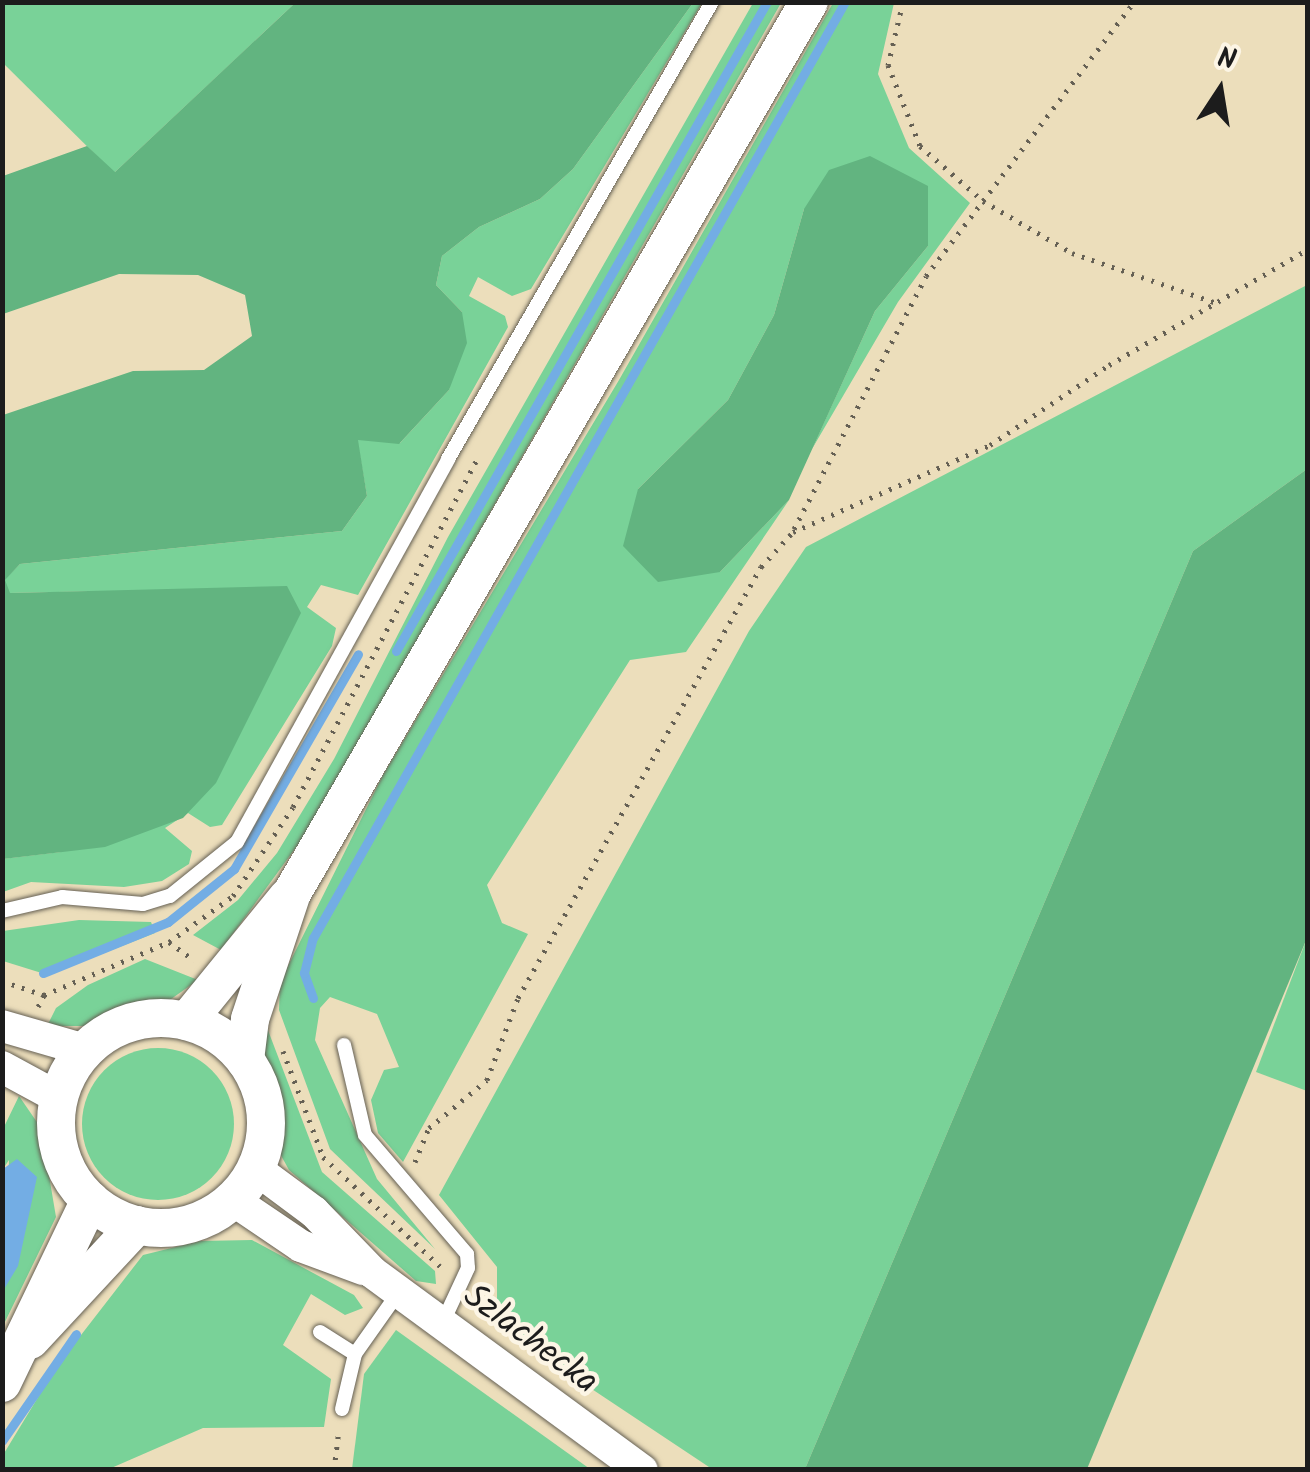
<!DOCTYPE html>
<html>
<head>
<meta charset="utf-8">
<style>
  body { margin:0 }
  #map { position:relative; width:1310px; height:1472px; overflow:hidden; background:#ecdebb; font-family:Kalam,sans-serif }
  div>[style] { position:absolute }
  .green>* { inset:0; background:#79d298 }
  .round { border-radius:50% }
  .forest>* { inset:0; background:#62b480 }
  .water>* { inset:0; background:#73ade4 }
  .stream>* { height:9px; margin:-4.5px; padding:0 4.5px; transform-origin:4.5px; border-radius:4.5px; background:#73ade4 }
  .path>* { height:5px; margin-top:-2.5px; transform-origin:0; background:repeating-linear-gradient(90deg,#656054 0 2.5px,transparent 0 10.5px) }
  .roads { filter:drop-shadow(0 0 2px #656054) drop-shadow(0 0 2px #656054) }
  .service>* { height:14px; margin:-7px; padding:0 7px; transform-origin:7px; border-radius:7px; background:#fff }
  .tertiary>* { height:32px; margin:-16px; padding:0 16px; transform-origin:16px; border-radius:16px; background:#fff }
  .secondary>* { height:38px; margin:-19px; padding:0 19px; transform-origin:19px; border-radius:19px; background:#fff }
  .secondary>.ring { margin:-19px; padding:0; box-sizing:content-box; background:none; border:38px solid #fff; border-radius:50% }
  span { translate:-50% -50%; white-space:nowrap; text-align:center; line-height:1.15; -webkit-text-stroke:9px #fcf5e5; paint-order:stroke }
  .street-label { font-size:35px; color:#1c1c1c }
  .frame { position:absolute; inset:0; border:5px solid #1c1c1c; pointer-events:none }
  .north { position:absolute; left:1170px; top:40px; width:100px; height:100px; -webkit-text-stroke:8px #fcf5e5; paint-order:stroke; rotate:12deg; font-size:28px; font-weight:700; line-height:40px; text-align:center; color:#1c1c1c }
  .north::after { content:''; display:block; margin:auto; width:35px; height:45px; background:#1c1c1c; clip-path:polygon(50% 0,100% 100%,50% 72%,0 100%) }
</style>
</head>
<body>
<div id="map">
  <div class="green">
    <div style="clip-path:polygon(2px 3px,295px 3px,114px 173px,3px 63px)"></div>
    <div style="clip-path:polygon(693px 3px,702px 3px,531px 289px,512px 296px,478px 277px,469px 296px,505px 316px,508px 327px,358px 595px,321px 585px,307px 607px,336px 628px,332px 646px,222px 825px,210px 827px,188px 813px,165px 828px,192px 851px,189px 864px,162px 881px,124px 887px,31px 882px,3px 892px,2px 859px,61px 852px,215px 783px,300px 613px,105px 591px,9px 593px,4px 580px,20px 564px,342px 531px,367px 496px,357px 439px,400px 443px,449px 390px,462px 312px,436px 285px,442px 256px,479px 227px,540px 199px,573px 169px)"></div>
    <div style="clip-path:polygon(753px 3px,781px 3px,308px 831px,221px 950px,193px 935px,238px 900px,277px 853px,334px 759px,448px 537px)"></div>
    <div style="clip-path:polygon(833px 3px,894px 3px,878px 74px,909px 148px,970px 203px,898px 302px,812px 449px,875px 311px,928px 246px,804px 209px,774px 315px,728px 400px,638px 489px,720px 572px,789px 500px,686px 652px,630px 660px,487px 885px,502px 923px,528px 934px,403px 1162px,378px 1133px,371px 1100px,384px 1070px,399px 1067px,377px 1014px,330px 997px,320px 1008px,315px 1040px,377px 1179px,435px 1249px,330px 1149px,279px 1010px,280px 982px,383px 775px,619px 380px)"></div>
    <div style="clip-path:polygon(1307px 285px,1307px 469px,1193px 551px,805px 1469px,712px 1469px,497px 1326px,497px 1267px,439px 1195px,749px 631px,806px 547px)"></div>
    <div style="clip-path:polygon(79px 920px,151px 922px,155px 933px,48px 975px,3px 961px,3px 931px)"></div>
    <div style="clip-path:polygon(1307px 938px,1307px 1091px,1256px 1072px)"></div>
    <div style="clip-path:polygon(145px 959px,198px 980px,164px 1004px,133px 1006px,85px 1026px,47px 1026px,56px 1008px,88px 985px)"></div>
    <div style="clip-path:polygon(266px 1025px,322px 1172px,435px 1271px,436px 1284px,416px 1281px,289px 1170px,278px 1150px,273px 1094px,257px 1037px)"></div>
    <div class="round" style="left:82px;top:1048px;width:152px;height:152px"></div>
    <div style="clip-path:polygon(19px 1096px,41px 1128px,56px 1217px,3px 1326px,9px 1160px,3px 1169px,2px 1131px)"></div>
    <div style="clip-path:polygon(252px 1240px,354px 1295px,363px 1308px,345px 1315px,311px 1294px,283px 1345px,331px 1379px,324px 1427px,203px 1428px,109px 1469px,3px 1469px,3px 1455px,57px 1366px,143px 1255px,200px 1241px)"></div>
    <div style="clip-path:polygon(396px 1330px,590px 1469px,352px 1469px,364px 1374px)"></div>
  </div>
  <div class="forest">
    <div style="clip-path:polygon(295px 3px,693px 3px,573px 169px,540px 199px,479px 227px,442px 256px,436px 285px,462px 312px,467px 343px,449px 390px,399px 444px,358px 440px,367px 496px,342px 531px,20px 564px,5px 580px,10px 593px,287px 586px,301px 613px,216px 783px,183px 818px,105px 847px,3px 859px,3px 415px,133px 371px,204px 370px,252px 336px,245px 295px,198px 275px,119px 274px,3px 314px,3px 176px,87px 146px,115px 172px)"></div>
    <div style="clip-path:polygon(870px 156px,928px 186px,928px 246px,875px 311px,789px 500px,720px 572px,658px 582px,623px 546px,638px 489px,728px 400px,774px 315px,804px 209px,829px 170px)"></div>
    <div style="clip-path:polygon(1307px 469px,1307px 938px,1087px 1469px,805px 1469px,1193px 551px)"></div>
  </div>
  <div class="water">
    <div style="clip-path:polygon(17px 1159px,37px 1177px,18px 1266px,3px 1291px,3px 1169px)"></div>
  </div>
  <div class="stream">
    <div style="left:396px;top:651px;width:748px;rotate:-60.25deg"></div>
    <div style="left:43px;top:973px;width:135px;rotate:-22.2deg"></div>
    <div style="left:168px;top:922px;width:85px;rotate:-38.8deg"></div>
    <div style="left:234px;top:869px;width:248px;rotate:-60deg"></div>
    <div style="left:313px;top:998px;width:27px;rotate:-110deg"></div>
    <div style="left:304px;top:973px;width:36px;rotate:-76deg"></div>
    <div style="left:313px;top:938px;width:1077px;rotate:-60.39deg"></div>
    <div style="left:2px;top:1441px;width:130px;rotate:-55.3deg"></div>
  </div>
  <div class="path">
    <div style="left:903px;top:2px;width:65px;rotate:103.4deg"></div>
    <div style="left:888px;top:65px;width:87px;rotate:68.4deg"></div>
    <div style="left:920px;top:146px;width:84px;rotate:41.1deg"></div>
    <div style="left:983px;top:201px;width:103px;rotate:30.3deg"></div>
    <div style="left:1072px;top:253px;width:152px;rotate:19.1deg"></div>
    <div style="left:794px;top:529px;width:285px;rotate:-62.4deg"></div>
    <div style="left:926px;top:276px;width:344px;rotate:-52.8deg"></div>
    <div style="left:169px;top:942px;width:31px;rotate:36deg"></div>
    <div style="left:2px;top:981px;width:44px;rotate:18.4deg"></div>
    <div style="left:44px;top:995px;width:13px;rotate:117deg"></div>
    <div style="left:44px;top:995px;width:136px;rotate:-23deg"></div>
    <div style="left:169px;top:942px;width:79px;rotate:-35.7deg"></div>
    <div style="left:233px;top:896px;width:107px;rotate:-56deg"></div>
    <div style="left:293px;top:807px;width:396px;rotate:-62.1deg"></div>
    <div style="left:283px;top:1051px;width:113px;rotate:69.3deg"></div>
    <div style="left:323px;top:1157px;width:166px;rotate:43deg"></div>
    <div style="left:415px;top:1162px;width:37px;rotate:-68deg"></div>
    <div style="left:429px;top:1128px;width:75px;rotate:-39.6deg"></div>
    <div style="left:487px;top:1080px;width:88px;rotate:-69.3deg"></div>
    <div style="left:518px;top:998px;width:495px;rotate:-60.6deg"></div>
    <div style="left:761px;top:567px;width:47px;rotate:-47.6deg"></div>
    <div style="left:793px;top:532px;width:215px;rotate:-23.8deg"></div>
    <div style="left:990px;top:445px;width:143px;rotate:-33.9deg"></div>
    <div style="left:1109px;top:365px;width:230px;rotate:-30.2deg"></div>
    <div style="left:334px;top:1470px;width:39px;rotate:-83deg"></div>
  </div>
  <div class="roads">
    <div class="service">
      <div style="left:2px;top:911px;width:62px;rotate:-13.1deg"></div>
      <div style="left:62px;top:897px;width:81px;rotate:4.9deg"></div>
      <div style="left:143px;top:904px;width:28px;rotate:-17deg"></div>
      <div style="left:170px;top:896px;width:86px;rotate:-38.9deg"></div>
      <div style="left:237px;top:842px;width:437px;rotate:-61.1deg"></div>
      <div style="left:448px;top:459px;width:528px;rotate:-59.99deg"></div>
      <div style="left:344px;top:1045px;width:92px;rotate:76.9deg"></div>
      <div style="left:365px;top:1135px;width:157px;rotate:49.4deg"></div>
      <div style="left:467px;top:1254px;width:14px;rotate:86deg"></div>
      <div style="left:468px;top:1268px;width:62px;rotate:114.9deg"></div>
      <div style="left:320px;top:1332px;width:41px;rotate:32.2deg"></div>
      <div style="left:342px;top:1409px;width:57px;rotate:-76.7deg"></div>
      <div style="left:355px;top:1354px;width:75px;rotate:-54.8deg"></div>
    </div>
    <div class="tertiary">
      <div style="left:2px;top:1026px;width:86px;rotate:16.1deg"></div>
      <div style="left:2px;top:1067px;width:65px;rotate:28.5deg"></div>
      <div style="left:256px;top:1169px;width:72px;rotate:36.6deg"></div>
      <div style="left:314px;top:1212px;width:83px;rotate:46deg"></div>
      <div style="left:372px;top:1272px;width:335px;rotate:36.3deg"></div>
      <div style="left:233px;top:1200px;width:82px;rotate:34.1deg"></div>
      <div style="left:301px;top:1246px;width:66px;rotate:20.4deg"></div>
    </div>
    <div class="secondary">
      <div class="ring" style="left:56px;top:1018px;width:172px;height:172px"></div>
      <div style="left:187px;top:1021px;width:159px;rotate:-50.9deg"></div>
      <div style="left:245px;top:1060px;width:41px;rotate:-83deg"></div>
      <div style="left:250px;top:1019px;width:133px;rotate:-71.6deg"></div>
      <div style="left:292px;top:893px;width:1030px;rotate:-59.88deg"></div>
      <div style="left:30px;top:1340px;width:157px;rotate:-47.1deg"></div>
      <div style="left:2px;top:1383px;width:203px;rotate:-64.3deg"></div>
    </div>
  </div>
  <div class="street-label">
    <span style="left:530px;top:1340px;rotate:37deg">Szlachecka</span>
  </div>
  <div class="frame"></div>
  <div class="north">N</div>
</div>
</body>
</html>
